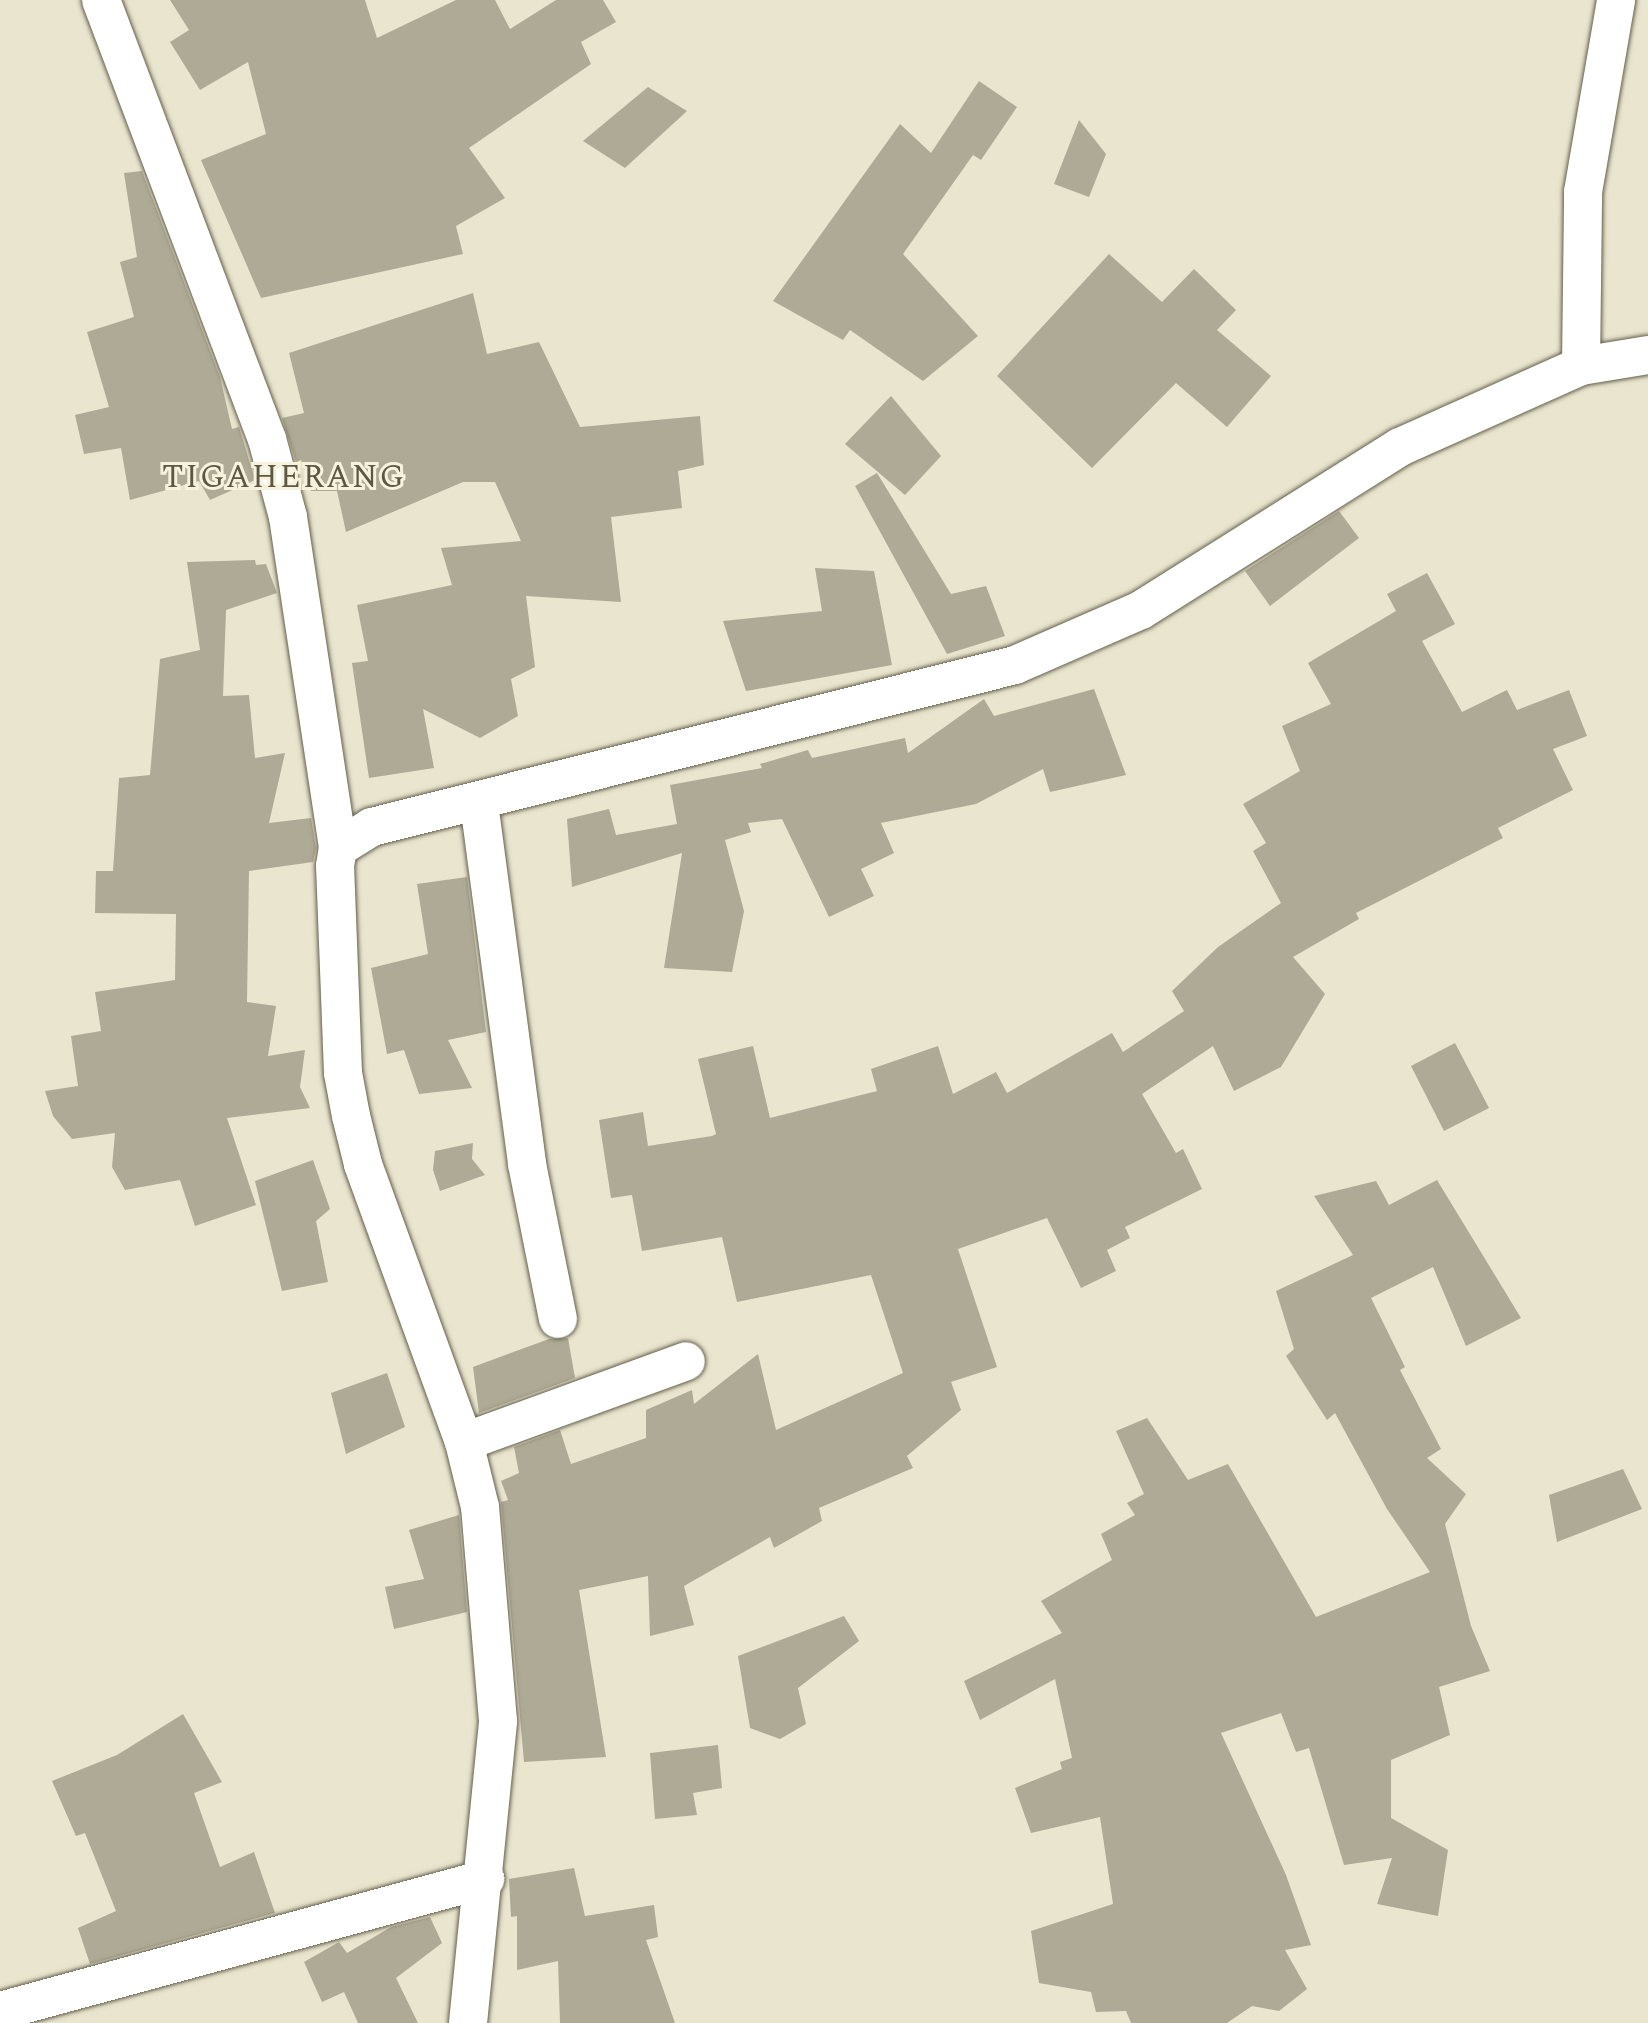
<!DOCTYPE html>
<html>
<head>
<meta charset="utf-8">
<style>
  body { margin:0 }
  #map { position:relative; width:1648px; height:2023px; overflow:hidden; background:#e9e5ce; font-family:Spectral,serif }
  div>[style] { position:absolute }
  .building>* { inset:0; background:#aeaa95 }
  .roads { filter:drop-shadow(0 0 2px #635f4c) drop-shadow(0 0 2px #635f4c) }
  .minor>* { height:38px; margin:-19px; padding:0 19px; transform-origin:19px; border-radius:19px; background:#fff }
  span { translate:-50% -50%; white-space:nowrap; text-align:center; line-height:1.15; -webkit-text-stroke:6px #f6f2db; paint-order:stroke }
  .quarter-label { font-size:32px; color:#5c5845; letter-spacing:2px }
</style>
</head>
<body>
<div id="map">
  <div class="building">
    <div style="clip-path:polygon(170px 0,365px 0,377px 38px,456px 0,495px 0,510px 29px,556px 0,603px 0,616px 22px,581px 42px,591px 64px,469px 148px,505px 198px,456px 226px,463px 254px,261px 298px,201px 160px,266px 134px,248px 62px,200px 90px,170px 42px,189px 30px)"></div>
    <div style="clip-path:polygon(979px 81px,1017px 107px,981px 160px,973px 155px,903px 254px,978px 336px,923px 381px,850px 330px,843px 340px,773px 301px,900px 124px,931px 153px)"></div>
    <div style="clip-path:polygon(648px 87px,687px 111px,625px 168px,583px 141px)"></div>
    <div style="clip-path:polygon(1079px 120px,1106px 154px,1089px 197px,1054px 184px)"></div>
    <div style="clip-path:polygon(142px 171px,220px 377px,232px 429px,239px 427px,255px 480px,210px 500px,199px 481px,130px 500px,121px 448px,84px 454px,75px 415px,109px 407px,87px 332px,134px 317px,120px 262px,137px 257px,124px 173px)"></div>
    <div style="clip-path:polygon(1109px 254px,1162px 302px,1194px 269px,1236px 310px,1217px 330px,1271px 376px,1227px 427px,1176px 383px,1092px 468px,997px 376px)"></div>
    <div style="clip-path:polygon(473px 293px,487px 354px,539px 342px,580px 427px,700px 416px,704px 465px,678px 471px,682px 508px,611px 517px,621px 602px,526px 596px,535px 667px,511px 679px,518px 716px,480px 738px,423px 709px,434px 768px,369px 778px,352px 663px,368px 661px,357px 605px,452px 585px,441px 548px,521px 541px,495px 482px,463px 482px,346px 532px,337px 491px,311px 491px,301px 460px,296px 462px,282px 418px,304px 413px,289px 353px)"></div>
    <div style="clip-path:polygon(891px 396px,941px 456px,905px 495px,845px 444px)"></div>
    <div style="clip-path:polygon(877px 473px,951px 594px,986px 586px,1005px 636px,947px 654px,855px 486px)"></div>
    <div style="clip-path:polygon(1339px 511px,1359px 538px,1270px 606px,1245px 571px)"></div>
    <div style="clip-path:polygon(255px 560px,256px 565px,266px 564px,277px 593px,226px 610px,223px 696px,249px 695px,255px 758px,285px 753px,269px 823px,311px 818px,316px 848px,313px 862px,249px 871px,247px 1002px,276px 1006px,268px 1056px,305px 1050px,300px 1087px,310px 1108px,227px 1118px,256px 1205px,195px 1226px,180px 1180px,125px 1190px,112px 1167px,115px 1133px,72px 1139px,53px 1116px,45px 1091px,78px 1086px,71px 1036px,101px 1031px,95px 992px,175px 980px,176px 914px,95px 913px,96px 871px,113px 871px,119px 778px,150px 775px,160px 659px,200px 650px,187px 562px)"></div>
    <div style="clip-path:polygon(815px 568px,874px 571px,892px 665px,746px 691px,723px 621px,822px 611px)"></div>
    <div style="clip-path:polygon(1427px 573px,1455px 624px,1422px 641px,1462px 712px,1507px 690px,1517px 710px,1569px 690px,1587px 736px,1553px 749px,1573px 790px,1498px 828px,1503px 838px,1356px 913px,1359px 919px,1293px 957px,1325px 994px,1281px 1067px,1234px 1091px,1213px 1046px,1142px 1094px,1176px 1153px,1183px 1149px,1202px 1189px,1125px 1227px,1130px 1238px,1107px 1250px,1116px 1271px,1081px 1288px,1047px 1218px,958px 1249px,997px 1367px,951px 1382px,961px 1410px,907px 1456px,913px 1468px,819px 1508px,822px 1521px,774px 1548px,770px 1537px,684px 1586px,694px 1625px,650px 1636px,648px 1576px,579px 1590px,606px 1757px,524px 1762px,501px 1502px,508px 1500px,501px 1481px,519px 1473px,514px 1447px,560px 1430px,571px 1464px,646px 1438px,646px 1410px,692px 1390px,694px 1404px,758px 1354px,776px 1430px,903px 1373px,871px 1275px,737px 1302px,722px 1237px,642px 1251px,632px 1195px,611px 1198px,599px 1120px,643px 1112px,648px 1146px,712px 1136px,716px 1134px,698px 1059px,753px 1046px,770px 1118px,877px 1091px,871px 1069px,938px 1046px,953px 1094px,996px 1072px,1007px 1093px,1112px 1033px,1123px 1052px,1184px 1011px,1172px 991px,1218px 947px,1281px 903px,1253px 851px,1266px 843px,1243px 804px,1300px 771px,1282px 726px,1331px 704px,1308px 663px,1396px 611px,1387px 594px)"></div>
    <div style="clip-path:polygon(1094px 689px,1126px 775px,1050px 792px,1043px 769px,976px 804px,881px 823px,894px 853px,861px 869px,874px 896px,829px 917px,782px 819px,748px 823px,751px 832px,725px 840px,744px 911px,732px 972px,664px 968px,682px 853px,572px 887px,567px 819px,609px 809px,616px 835px,677px 824px,670px 785px,762px 768px,760px 764px,808px 750px,812px 758px,905px 738px,908px 753px,984px 699px,994px 716px)"></div>
    <div style="clip-path:polygon(467px 877px,486px 1032px,448px 1040px,472px 1088px,419px 1094px,404px 1050px,387px 1054px,371px 968px,428px 954px,417px 884px)"></div>
    <div style="clip-path:polygon(1455px 1043px,1489px 1108px,1444px 1131px,1411px 1066px)"></div>
    <div style="clip-path:polygon(473px 1143px,472px 1159px,485px 1175px,440px 1191px,433px 1170px,435px 1151px)"></div>
    <div style="clip-path:polygon(313px 1160px,330px 1209px,316px 1221px,328px 1282px,282px 1291px,255px 1181px)"></div>
    <div style="clip-path:polygon(1437px 1180px,1521px 1318px,1466px 1346px,1433px 1267px,1371px 1298px,1405px 1367px,1400px 1370px,1441px 1449px,1427px 1458px,1466px 1494px,1445px 1524px,1471px 1626px,1490px 1671px,1439px 1687px,1450px 1735px,1391px 1760px,1391px 1818px,1448px 1850px,1438px 1916px,1377px 1904px,1392px 1858px,1344px 1865px,1309px 1748px,1296px 1752px,1281px 1713px,1221px 1733px,1286px 1875px,1311px 1945px,1285px 1950px,1307px 1989px,1279px 2011px,1252px 2006px,1227px 2023px,1131px 2023px,1126px 2011px,1096px 2012px,1091px 1992px,1039px 1983px,1031px 1931px,1113px 1904px,1100px 1817px,1031px 1833px,1015px 1788px,1062px 1769px,1060px 1762px,1072px 1758px,1055px 1679px,980px 1720px,964px 1681px,1062px 1633px,1041px 1601px,1112px 1560px,1101px 1534px,1135px 1515px,1127px 1503px,1144px 1494px,1116px 1431px,1147px 1418px,1188px 1480px,1228px 1464px,1316px 1617px,1430px 1572px,1387px 1509px,1335px 1413px,1327px 1420px,1286px 1356px,1294px 1349px,1276px 1291px,1353px 1255px,1314px 1196px,1376px 1181px,1389px 1205px)"></div>
    <div style="clip-path:polygon(568px 1338px,575px 1378px,479px 1413px,473px 1367px,549px 1339px)"></div>
    <div style="clip-path:polygon(387px 1373px,405px 1427px,346px 1454px,331px 1393px)"></div>
    <div style="clip-path:polygon(1623px 1469px,1642px 1509px,1557px 1542px,1549px 1495px)"></div>
    <div style="clip-path:polygon(459px 1515px,467px 1612px,394px 1629px,385px 1587px,424px 1579px,409px 1530px)"></div>
    <div style="clip-path:polygon(844px 1616px,859px 1641px,798px 1688px,806px 1724px,780px 1739px,750px 1728px,738px 1656px)"></div>
    <div style="clip-path:polygon(183px 1714px,222px 1782px,194px 1793px,220px 1867px,254px 1852px,275px 1913px,90px 1964px,78px 1928px,116px 1911px,85px 1833px,76px 1836px,52px 1781px,117px 1755px)"></div>
    <div style="clip-path:polygon(718px 1745px,722px 1788px,693px 1793px,697px 1815px,655px 1819px,650px 1753px)"></div>
    <div style="clip-path:polygon(574px 1868px,585px 1916px,654px 1905px,658px 1937px,646px 1940px,675px 2023px,560px 2023px,558px 1961px,517px 1970px,517px 1916px,511px 1917px,509px 1879px)"></div>
    <div style="clip-path:polygon(430px 1917px,442px 1943px,396px 1978px,418px 2023px,358px 2023px,344px 1992px,322px 2002px,304px 1962px,339px 1942px,347px 1953px,391px 1927px)"></div>
  </div>
  <div class="roads">
    <div class="minor">
      <div style="left:101px;top:0;width:469px;rotate:69.3deg"></div>
      <div style="left:267px;top:439px;width:81px;rotate:74.9deg"></div>
      <div style="left:288px;top:517px;width:335px;rotate:81.4deg"></div>
      <div style="left:1581px;top:366px;width:174px;rotate:-89.3deg"></div>
      <div style="left:1583px;top:192px;width:195px;rotate:-80.2deg"></div>
      <div style="left:479px;top:803px;width:364px;rotate:82.4deg"></div>
      <div style="left:527px;top:1164px;width:158px;rotate:78.7deg"></div>
      <div style="left:464px;top:1442px;width:236px;rotate:-20deg"></div>
      <div style="left:0;top:2011px;width:503px;rotate:-15.23deg"></div>
      <div style="left:468px;top:2023px;width:303px;rotate:-84.3deg"></div>
      <div style="left:498px;top:1721px;width:215px;rotate:-94.8deg"></div>
      <div style="left:480px;top:1507px;width:67px;rotate:-103.8deg"></div>
      <div style="left:464px;top:1442px;width:296px;rotate:-110deg"></div>
      <div style="left:363px;top:1164px;width:49px;rotate:-104deg"></div>
      <div style="left:351px;top:1116px;width:44px;rotate:-100.5deg"></div>
      <div style="left:343px;top:1073px;width:207px;rotate:-92.2deg"></div>
      <div style="left:335px;top:866px;width:18px;rotate:-81deg"></div>
      <div style="left:338px;top:848px;width:40px;rotate:-32deg"></div>
      <div style="left:372px;top:827px;width:663px;rotate:-14.14deg"></div>
      <div style="left:1015px;top:665px;width:137px;rotate:-23.6deg"></div>
      <div style="left:1141px;top:610px;width:306px;rotate:-32.2deg"></div>
      <div style="left:1400px;top:447px;width:198px;rotate:-24.1deg"></div>
      <div style="left:1581px;top:366px;width:68px;rotate:-9.3deg"></div>
    </div>
  </div>
  <div class="quarter-label">
    <span style="left:284px;top:478px">TIGAHERANG</span>
  </div>
</div>
</body>
</html>
